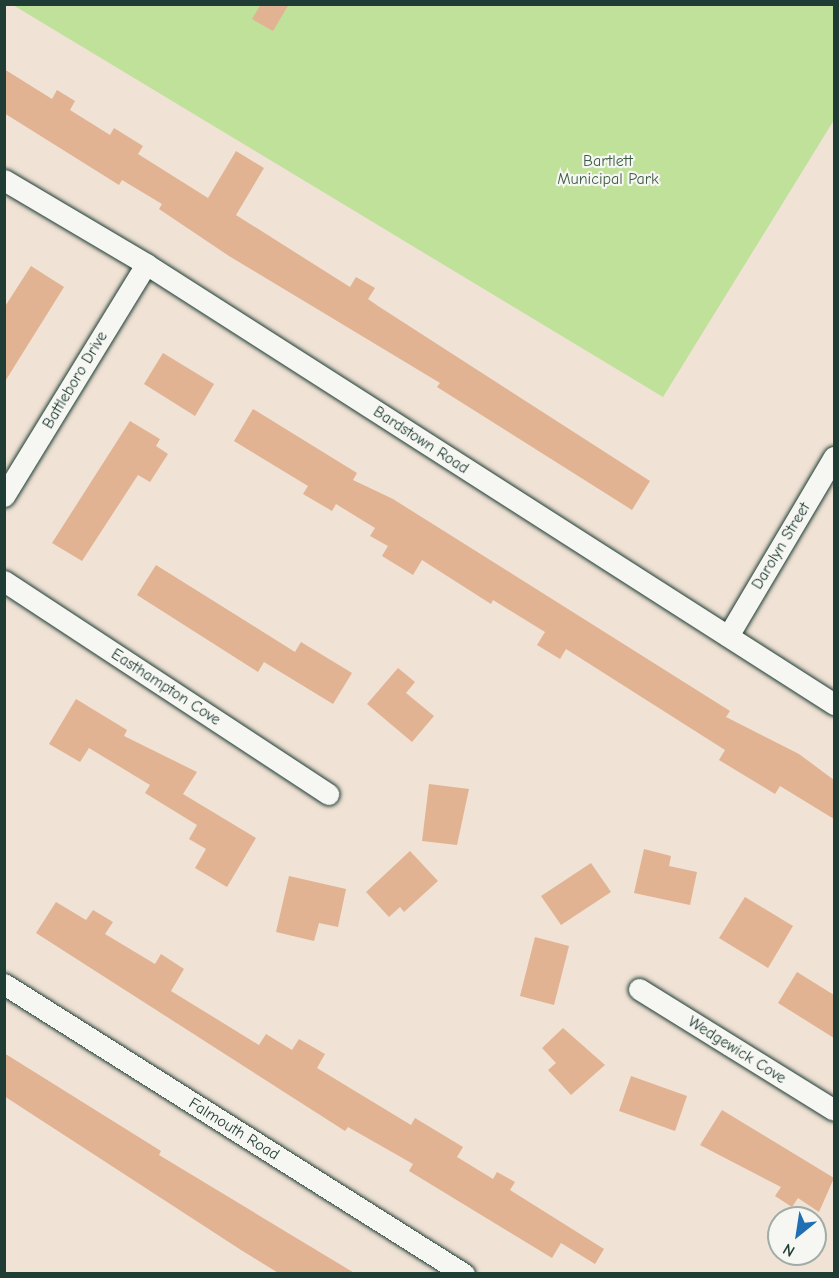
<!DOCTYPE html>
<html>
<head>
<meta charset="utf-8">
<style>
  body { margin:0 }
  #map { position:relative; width:839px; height:1278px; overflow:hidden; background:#f0e2d5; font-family:"Comic Neue",sans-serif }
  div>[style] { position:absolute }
  .green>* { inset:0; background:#bfe19a }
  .building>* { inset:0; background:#e1b392 }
  .roads { filter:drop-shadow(0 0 2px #1f3d34) drop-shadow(0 0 2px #1f3d34) }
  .minor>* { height:21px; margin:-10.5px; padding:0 10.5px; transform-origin:10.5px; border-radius:10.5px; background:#f6f6f2 }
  span { translate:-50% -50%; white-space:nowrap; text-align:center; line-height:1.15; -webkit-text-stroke:4.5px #f6f6f2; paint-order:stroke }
  .park-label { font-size:16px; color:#3f5e48 }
  .street-label { font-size:16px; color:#1f3d34 }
  .frame { position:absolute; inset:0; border:6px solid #1f3d34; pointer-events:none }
  .north { position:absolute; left:767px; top:1206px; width:60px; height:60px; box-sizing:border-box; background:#f6f6f2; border:2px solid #a0aca6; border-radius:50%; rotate:210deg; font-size:16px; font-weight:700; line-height:24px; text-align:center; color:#1f3d34 }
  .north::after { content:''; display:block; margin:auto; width:21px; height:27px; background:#1f6fb2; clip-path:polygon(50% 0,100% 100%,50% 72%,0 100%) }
</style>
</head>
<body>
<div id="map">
  <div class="green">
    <div style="clip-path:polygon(13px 5px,834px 5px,834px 120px,663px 397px)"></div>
  </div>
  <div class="building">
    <div style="clip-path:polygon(261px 4px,289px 4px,273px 31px,252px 19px)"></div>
    <div style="clip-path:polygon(4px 69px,52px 99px,57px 90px,75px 101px,70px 110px,110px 135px,114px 128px,143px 146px,138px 154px,208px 198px,236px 151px,264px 168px,236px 215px,350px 287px,356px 277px,375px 288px,368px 299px,378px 306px,650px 481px,632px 510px,437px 387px,440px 383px,229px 256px,159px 209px,162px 204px,122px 180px,119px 185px,4px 113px)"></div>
    <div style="clip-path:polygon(31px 266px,64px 287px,4px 383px,4px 308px)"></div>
    <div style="clip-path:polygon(163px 353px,214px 384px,195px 416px,144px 384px)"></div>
    <div style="clip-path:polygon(253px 409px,357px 473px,353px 480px,393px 499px,730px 711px,726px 717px,799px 754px,834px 780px,834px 819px,780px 786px,775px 794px,719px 760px,725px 750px,566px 649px,560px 659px,537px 645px,545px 632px,493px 600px,491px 604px,422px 560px,413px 575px,382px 556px,388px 546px,370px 536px,375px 528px,336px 504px,332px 511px,303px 494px,308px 486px,234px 441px)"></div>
    <div style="clip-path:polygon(130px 421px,160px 439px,156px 446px,168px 454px,150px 482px,138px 475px,82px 561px,52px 543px)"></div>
    <div style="clip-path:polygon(156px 565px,295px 652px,301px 642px,352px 673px,333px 704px,264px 662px,258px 672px,137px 595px)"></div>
    <div style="clip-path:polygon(398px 668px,415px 682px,406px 693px,434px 716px,412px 742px,367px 704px)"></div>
    <div style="clip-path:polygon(76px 699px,127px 730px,124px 736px,197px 772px,183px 794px,256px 838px,227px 887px,195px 868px,206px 849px,189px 839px,197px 825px,145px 793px,150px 785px,89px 748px,80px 762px,49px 744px)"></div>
    <div style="clip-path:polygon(429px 784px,469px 789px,457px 845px,422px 841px)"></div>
    <div style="clip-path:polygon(644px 849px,671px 856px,669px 866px,697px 872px,690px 905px,634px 893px)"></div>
    <div style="clip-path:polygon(410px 851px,438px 881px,404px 912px,400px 907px,389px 917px,366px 892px)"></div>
    <div style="clip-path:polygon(591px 863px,611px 892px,561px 925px,541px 896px)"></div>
    <div style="clip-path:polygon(289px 876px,346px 889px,338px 927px,319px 923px,314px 941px,276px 932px)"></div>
    <div style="clip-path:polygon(745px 897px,793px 926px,768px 968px,719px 938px)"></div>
    <div style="clip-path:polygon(56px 902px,86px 920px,93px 910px,113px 922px,105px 934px,155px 964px,161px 954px,184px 969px,171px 991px,259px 1045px,266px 1034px,292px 1050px,299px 1039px,325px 1054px,317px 1068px,411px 1125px,415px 1118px,463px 1147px,457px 1157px,493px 1179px,497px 1172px,515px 1182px,510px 1190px,604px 1249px,595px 1264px,561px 1243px,552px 1258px,409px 1171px,413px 1164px,348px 1127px,345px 1131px,36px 933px)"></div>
    <div style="clip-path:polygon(535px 937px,569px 946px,554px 1005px,520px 996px)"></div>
    <div style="clip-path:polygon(797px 972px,834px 995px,834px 1038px,778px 1003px)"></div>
    <div style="clip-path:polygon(563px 1028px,605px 1065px,571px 1095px,548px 1070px,556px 1063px,542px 1048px)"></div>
    <div style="clip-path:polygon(4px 1053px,161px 1151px,159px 1155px,356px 1274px,280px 1274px,241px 1250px,4px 1096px)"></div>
    <div style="clip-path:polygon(631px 1076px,687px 1096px,675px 1131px,619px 1111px)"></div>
    <div style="clip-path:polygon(722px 1110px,834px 1178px,819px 1212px,798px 1198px,792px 1207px,775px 1196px,781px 1187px,700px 1145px)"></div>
  </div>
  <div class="roads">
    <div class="minor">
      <div style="left:4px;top:180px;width:165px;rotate:30.6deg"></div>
      <div style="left:146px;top:264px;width:817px;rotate:32.6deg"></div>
      <div style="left:4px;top:496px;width:272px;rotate:-58.5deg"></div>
      <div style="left:4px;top:581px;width:388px;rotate:33.3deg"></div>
      <div style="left:728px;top:636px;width:208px;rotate:-59.4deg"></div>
      <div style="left:4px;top:984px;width:544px;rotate:32.23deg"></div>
      <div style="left:639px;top:989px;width:229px;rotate:31.8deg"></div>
    </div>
  </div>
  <div class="park-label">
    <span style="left:608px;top:170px">Bartlett<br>Municipal Park</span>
  </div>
  <div class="street-label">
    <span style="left:75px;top:380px;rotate:-59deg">Battleboro Drive</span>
    <span style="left:421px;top:440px;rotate:33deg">Bardstown Road</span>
    <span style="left:781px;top:546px;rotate:-59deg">Darolyn Street</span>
    <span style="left:166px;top:687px;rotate:33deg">Easthampton Cove</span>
    <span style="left:737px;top:1050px;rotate:32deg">Wedgewick Cove</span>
    <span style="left:234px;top:1129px;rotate:32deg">Falmouth Road</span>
  </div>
  <div class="frame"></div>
  <div class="north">N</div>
</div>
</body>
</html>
